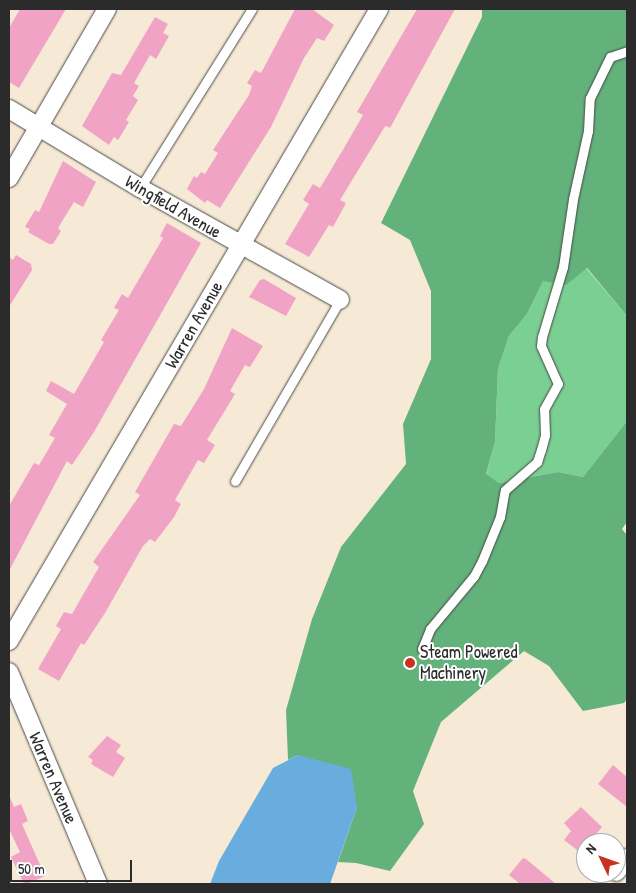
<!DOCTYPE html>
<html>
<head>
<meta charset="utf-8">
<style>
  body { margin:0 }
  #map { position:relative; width:636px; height:893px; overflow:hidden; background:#f6ead6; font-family:"Patrick Hand",sans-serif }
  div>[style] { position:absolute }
  .green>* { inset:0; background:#7acf92 }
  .forest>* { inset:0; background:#63b27c }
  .water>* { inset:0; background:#68adde }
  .building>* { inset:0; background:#f0a3c4 }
  .roads { filter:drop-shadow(0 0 1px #494845) drop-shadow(0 0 1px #494845) }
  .service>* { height:9px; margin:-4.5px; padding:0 4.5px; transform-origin:4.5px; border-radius:4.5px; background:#fff }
  .minor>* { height:18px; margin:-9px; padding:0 9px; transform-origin:9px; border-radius:9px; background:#fff }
  .dots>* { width:14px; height:14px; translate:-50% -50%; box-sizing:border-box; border:2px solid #fff; border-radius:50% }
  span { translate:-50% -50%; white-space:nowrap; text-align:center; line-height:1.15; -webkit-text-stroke:4px #fff; paint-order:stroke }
  .street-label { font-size:18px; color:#2b2b2b }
  .poi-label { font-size:18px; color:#2b2b2b }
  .left { translate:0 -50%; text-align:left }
  .frame { position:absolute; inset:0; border:10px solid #2b2b2b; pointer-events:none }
  .north { position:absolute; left:576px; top:833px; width:50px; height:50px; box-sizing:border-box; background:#fff; border:1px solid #aaa; border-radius:50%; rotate:312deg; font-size:14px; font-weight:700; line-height:20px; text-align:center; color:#2b2b2b }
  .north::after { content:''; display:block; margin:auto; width:18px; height:22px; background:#c8321e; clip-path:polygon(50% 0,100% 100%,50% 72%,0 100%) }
  .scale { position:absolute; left:10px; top:860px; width:122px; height:22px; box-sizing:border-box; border:2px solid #2b2b2b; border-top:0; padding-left:6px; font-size:15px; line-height:18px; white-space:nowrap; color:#2b2b2b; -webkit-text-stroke:4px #fff; paint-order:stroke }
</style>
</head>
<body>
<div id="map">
  <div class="green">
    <div style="clip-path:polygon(586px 268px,627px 316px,627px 421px,583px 477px,558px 472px,499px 483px,486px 475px,495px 442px,498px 369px,509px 336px,527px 314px,543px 280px,566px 284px)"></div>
  </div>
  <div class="forest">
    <div style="clip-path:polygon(482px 9px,627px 9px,627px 316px,587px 268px,566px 285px,543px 281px,527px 314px,509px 336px,498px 369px,495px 442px,486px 474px,499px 483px,558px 472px,583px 477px,627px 421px,627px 522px,622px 529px,627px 535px,627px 699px,624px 703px,583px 711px,549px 666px,524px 651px,441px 722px,413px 791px,424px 824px,390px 871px,356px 863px,338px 862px,357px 807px,298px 755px,288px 760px,286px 710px,312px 619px,341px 547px,406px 464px,403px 424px,431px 359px,431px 291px,410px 240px,381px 223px,482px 17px)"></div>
  </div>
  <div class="water">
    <div style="clip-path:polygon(298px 755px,351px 769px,357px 807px,330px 884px,210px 884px,219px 861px,273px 768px)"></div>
  </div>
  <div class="building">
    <div style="clip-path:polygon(20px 9px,66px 9px,19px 88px,9px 82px,9px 28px)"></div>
    <div style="clip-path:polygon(295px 9px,312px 9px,334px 25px,324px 41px,317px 38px,304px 58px,271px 127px,220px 208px,207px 200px,205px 203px,187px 189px,194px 176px,197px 178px,201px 172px,205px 174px,218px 153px,213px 150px,249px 95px,252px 86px,247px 83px,255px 70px,261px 73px)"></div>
    <div style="clip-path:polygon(417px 9px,455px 9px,390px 128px,386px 126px,384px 128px,340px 200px,346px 203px,333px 227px,329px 225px,309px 257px,285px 244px,309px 204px,303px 200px,313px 184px,320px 188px,344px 148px,363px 115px,357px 112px)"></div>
    <div style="clip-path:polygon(155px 17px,168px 24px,163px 33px,169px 36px,156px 59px,150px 55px,134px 83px,139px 86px,133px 96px,138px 100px,126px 120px,129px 122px,118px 140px,114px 137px,109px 145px,82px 126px,112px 73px,121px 75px)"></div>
    <div style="clip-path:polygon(63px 161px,96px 182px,83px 207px,74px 202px,58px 228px,61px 231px,53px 244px,49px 244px,28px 232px,30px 229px,25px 227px,35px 210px,39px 212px)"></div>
    <div style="clip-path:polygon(167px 223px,201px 243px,94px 432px,72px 465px,67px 461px,9px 571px,9px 506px,34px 463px,39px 465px,55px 438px,49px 435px,67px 404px,46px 391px,51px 381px,74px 394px,104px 342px,101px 340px,119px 310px,114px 308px,122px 294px,128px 298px,163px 238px,160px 236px)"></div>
    <div style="clip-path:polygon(16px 255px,31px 264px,32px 270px,9px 307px,9px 257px,13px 260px)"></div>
    <div style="clip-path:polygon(264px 279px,296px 298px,286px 316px,249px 297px,260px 280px)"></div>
    <div style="clip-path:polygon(232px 328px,263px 346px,250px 367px,245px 365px,230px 391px,235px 394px,207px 440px,215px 445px,204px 463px,198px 460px,175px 500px,181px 504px,174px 517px,155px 542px,150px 539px,143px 546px,105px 613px,84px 645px,81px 643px,59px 681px,38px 669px,61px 629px,56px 626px,64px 612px,72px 614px,99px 567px,93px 562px,140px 495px,135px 492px,174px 424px,181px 426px,204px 389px)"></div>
    <div style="clip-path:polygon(107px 736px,121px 745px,116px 752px,125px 758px,113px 777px,91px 764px,93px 760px,88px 757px)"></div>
    <div style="clip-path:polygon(613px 765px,627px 777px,627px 807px,598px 784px)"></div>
    <div style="clip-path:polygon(9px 795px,14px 807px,21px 804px,28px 821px,22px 824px,45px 876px,27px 884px,24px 884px,11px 857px,20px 852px,9px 829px)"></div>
    <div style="clip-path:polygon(581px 807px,602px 827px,586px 846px,582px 843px,577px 850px,564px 840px,571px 831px,564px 823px)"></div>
    <div style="clip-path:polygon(523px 858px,526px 859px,556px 884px,520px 884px,509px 875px)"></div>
  </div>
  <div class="roads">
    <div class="service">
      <div style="left:140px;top:188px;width:211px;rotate:-58deg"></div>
      <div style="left:235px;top:481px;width:209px;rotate:-59.9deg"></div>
      <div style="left:422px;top:649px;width:22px;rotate:-68deg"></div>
      <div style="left:430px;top:629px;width:69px;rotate:-50.3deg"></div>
      <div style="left:474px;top:576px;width:17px;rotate:-62deg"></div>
      <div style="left:482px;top:561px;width:48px;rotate:-67.8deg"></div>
      <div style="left:500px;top:517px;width:27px;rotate:-80deg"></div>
      <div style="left:505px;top:490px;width:43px;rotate:-41.2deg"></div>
      <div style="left:537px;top:462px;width:13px;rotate:-72deg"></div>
      <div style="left:541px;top:450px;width:16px;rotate:-75deg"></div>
      <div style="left:545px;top:435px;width:26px;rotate:-92deg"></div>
      <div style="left:544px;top:409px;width:29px;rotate:-61deg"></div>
      <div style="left:558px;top:384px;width:42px;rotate:-114.1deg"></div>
      <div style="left:541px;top:346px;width:9px;rotate:-84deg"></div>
      <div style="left:542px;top:337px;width:73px;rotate:-73.3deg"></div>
      <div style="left:563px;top:267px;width:69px;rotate:-81.6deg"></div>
      <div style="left:573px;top:199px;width:70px;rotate:-77.6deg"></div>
      <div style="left:588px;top:131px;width:33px;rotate:-87deg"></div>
      <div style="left:590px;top:98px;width:46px;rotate:-64deg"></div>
      <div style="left:610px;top:57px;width:18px;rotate:-19deg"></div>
    </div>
    <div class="minor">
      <div style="left:9px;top:109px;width:153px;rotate:31.1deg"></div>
      <div style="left:140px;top:188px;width:229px;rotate:29.2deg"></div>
      <div style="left:9px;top:178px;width:195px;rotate:-59.9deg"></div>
      <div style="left:9px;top:641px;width:732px;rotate:-59.65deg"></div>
      <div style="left:9px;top:672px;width:230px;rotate:67.2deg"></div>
      <div style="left:616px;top:872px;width:18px;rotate:-52deg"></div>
    </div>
  </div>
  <div class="dots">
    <div style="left:410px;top:663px;background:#c8321e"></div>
  </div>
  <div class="street-label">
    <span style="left:173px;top:207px;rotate:30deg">Wingfield Avenue</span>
    <span style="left:194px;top:325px;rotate:-60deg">Warren Avenue</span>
    <span style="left:53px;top:778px;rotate:67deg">Warren Avenue</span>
  </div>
  <div class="poi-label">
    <span class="left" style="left:420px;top:663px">Steam Powered<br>Machinery</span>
  </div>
  <div class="frame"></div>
  <div class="north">N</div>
  <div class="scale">50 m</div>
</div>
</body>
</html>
